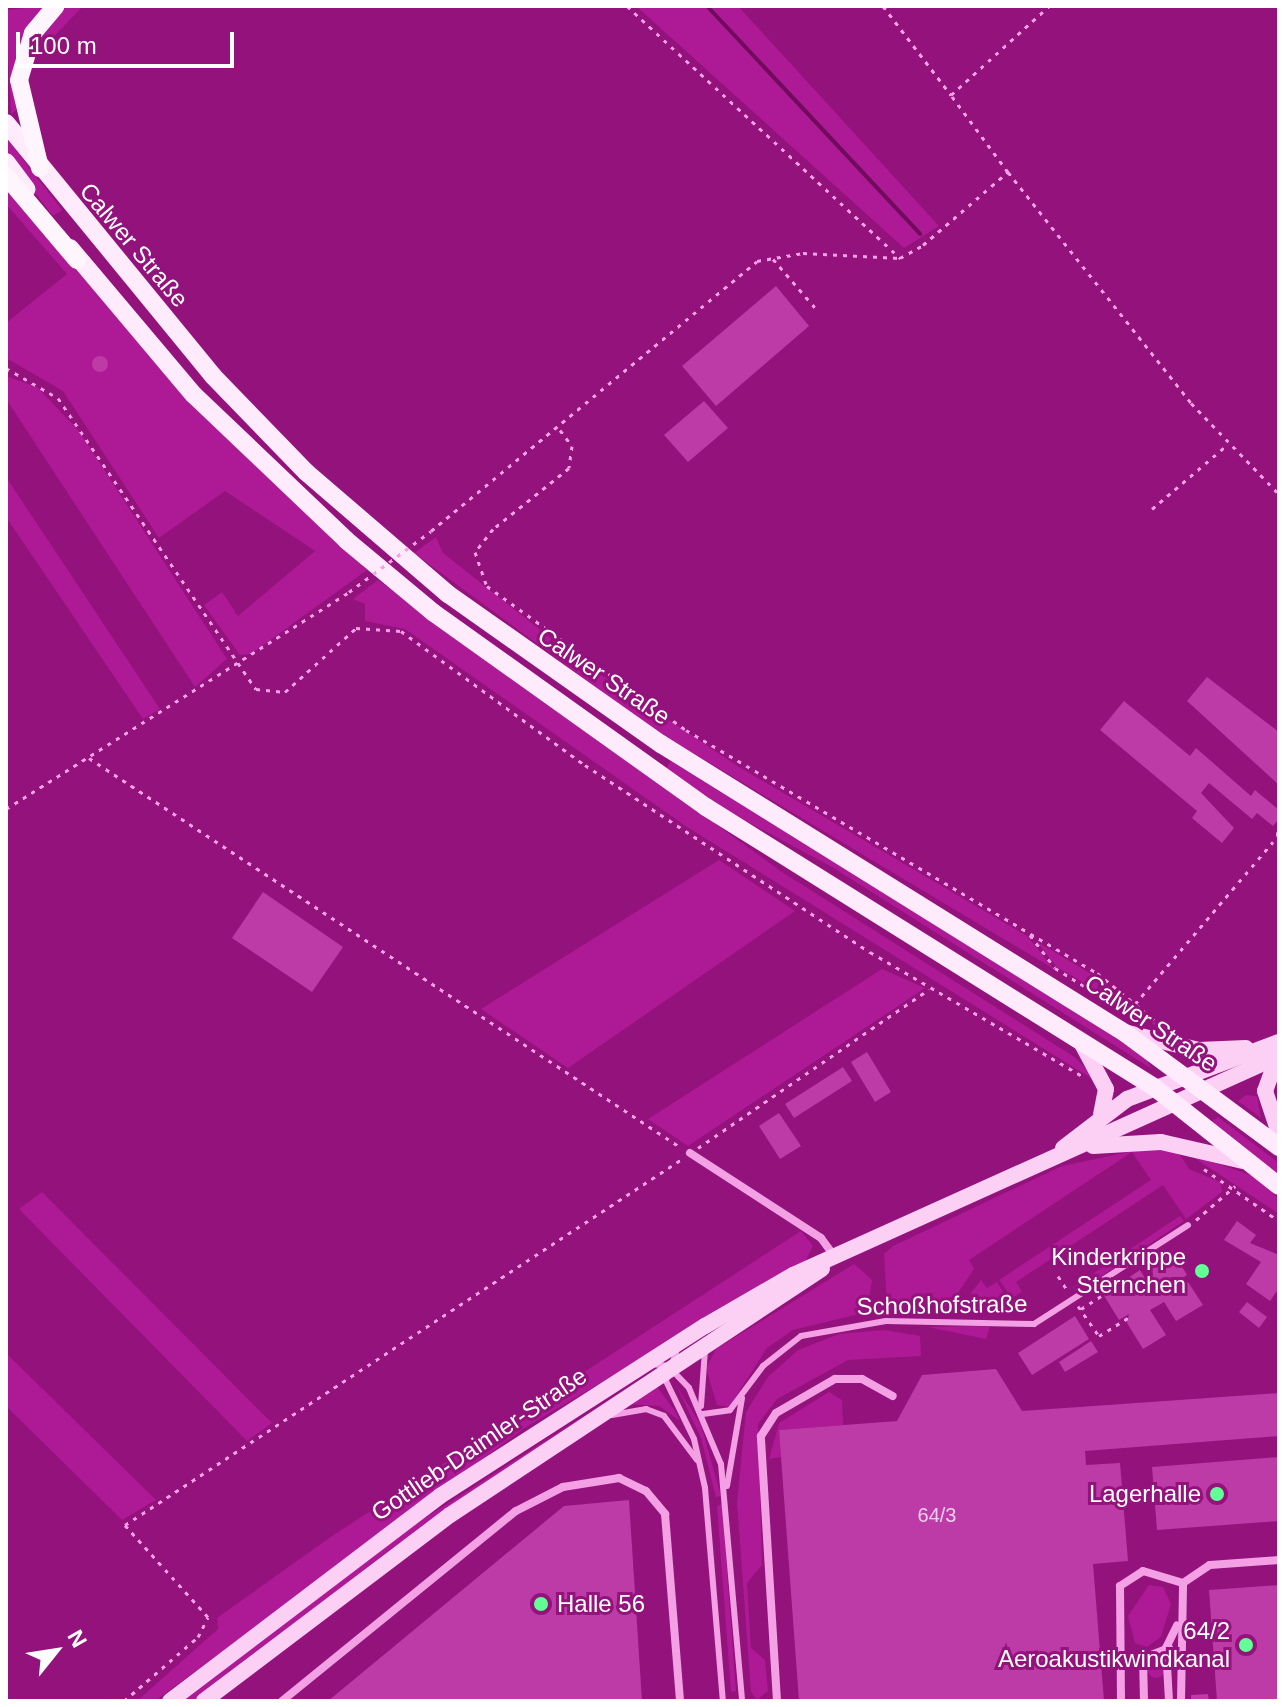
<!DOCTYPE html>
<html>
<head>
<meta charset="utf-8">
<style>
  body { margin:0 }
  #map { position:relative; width:1285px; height:1707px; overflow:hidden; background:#93127c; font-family:Arial,sans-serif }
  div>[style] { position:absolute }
  .green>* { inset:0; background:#ae1a95 }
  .round { border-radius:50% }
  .stream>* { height:4px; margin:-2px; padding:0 2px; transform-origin:2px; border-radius:2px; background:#700b5d }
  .building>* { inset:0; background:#bc3ba6 }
  .path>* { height:3px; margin-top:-1.5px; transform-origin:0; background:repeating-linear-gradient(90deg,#f3a0e5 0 4px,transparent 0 10px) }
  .service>* { height:6px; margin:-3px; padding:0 3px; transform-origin:3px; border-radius:3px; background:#f3a0e5 }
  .minor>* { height:8px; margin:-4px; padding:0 4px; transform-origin:4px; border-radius:4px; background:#f3a0e5 }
  .secondary>* { height:16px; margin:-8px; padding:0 8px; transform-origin:8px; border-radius:8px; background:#fccff4 }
  .primary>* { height:18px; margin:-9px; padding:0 9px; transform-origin:9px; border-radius:9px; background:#ffebfb }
  .trunk>* { height:18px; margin:-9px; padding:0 9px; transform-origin:9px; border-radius:9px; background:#fff5fd }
  .path-bridge>* { height:3px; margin-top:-1.5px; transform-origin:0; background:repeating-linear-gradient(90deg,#f3a0e5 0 4px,transparent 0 10px) }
  .dots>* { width:22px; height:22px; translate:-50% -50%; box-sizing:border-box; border:4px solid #93127c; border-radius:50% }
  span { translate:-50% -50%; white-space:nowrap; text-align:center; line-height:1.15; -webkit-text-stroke:6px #93127c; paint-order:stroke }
  .number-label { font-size:20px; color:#eecee9 }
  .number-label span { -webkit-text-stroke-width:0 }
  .street-label { font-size:24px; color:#fff }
  .poi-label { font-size:24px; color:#fff }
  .right { translate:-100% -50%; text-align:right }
  .left { translate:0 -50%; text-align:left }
  .frame { position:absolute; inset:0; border:8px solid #fff; pointer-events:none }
  .north { position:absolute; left:16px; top:1611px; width:80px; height:80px; -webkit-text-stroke:6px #93127c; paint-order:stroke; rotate:60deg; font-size:22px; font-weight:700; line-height:32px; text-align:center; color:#fff }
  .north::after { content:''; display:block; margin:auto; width:28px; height:36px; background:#fff; clip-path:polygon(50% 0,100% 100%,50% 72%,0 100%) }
  .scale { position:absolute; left:16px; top:32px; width:218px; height:36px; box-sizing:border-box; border:4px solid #fff; border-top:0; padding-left:10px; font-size:24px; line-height:28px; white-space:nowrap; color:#fff; -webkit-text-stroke:6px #93127c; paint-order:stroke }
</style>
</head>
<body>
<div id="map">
  <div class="green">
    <div style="clip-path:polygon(45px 6px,16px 111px,11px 114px,6px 10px)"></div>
    <div style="clip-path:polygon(67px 6px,83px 6px,43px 48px,37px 44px)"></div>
    <div style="clip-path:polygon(636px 6px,738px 6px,939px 226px,904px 248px)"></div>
    <div style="clip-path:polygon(6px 137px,62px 210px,53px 216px,6px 155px)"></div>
    <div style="clip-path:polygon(6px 181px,190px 403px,367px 570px,251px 654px,240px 655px,204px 605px,222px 592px,238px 616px,315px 551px,225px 491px,159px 538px,63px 391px,6px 358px,6px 323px,67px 274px,6px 204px)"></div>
    <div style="clip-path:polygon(6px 376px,37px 387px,79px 431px,227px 659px,195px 687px,6px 399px)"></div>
    <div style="clip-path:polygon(6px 477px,160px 709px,143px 719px,6px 517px)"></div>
    <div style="clip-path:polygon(436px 537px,443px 553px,572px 655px,739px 767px,1027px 936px,1054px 969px,653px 729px,414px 553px)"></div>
    <div style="clip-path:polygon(378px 580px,782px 872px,1076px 1058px,1099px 1083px,687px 827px,405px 629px,365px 621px,365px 604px,353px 599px)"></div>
    <div style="clip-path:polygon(671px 761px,1144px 1055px,1152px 1069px,832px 867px,746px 821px,665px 770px)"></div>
    <div style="clip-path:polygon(719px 860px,795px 911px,568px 1068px,481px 1009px)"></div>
    <div style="clip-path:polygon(1036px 941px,1098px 978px,1173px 1036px,1057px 967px)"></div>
    <div style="clip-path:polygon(882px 969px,925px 988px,688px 1146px,648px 1119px)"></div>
    <div style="clip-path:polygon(1246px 1095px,1257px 1096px,1261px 1118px,1238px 1101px)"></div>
    <div style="clip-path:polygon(1218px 1117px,1279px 1163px,1279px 1175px,1211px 1122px)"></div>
    <div style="clip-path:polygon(1153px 1147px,1180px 1155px,1189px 1169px,1220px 1182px,1222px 1192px,1186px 1219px,1163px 1185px,1016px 1282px,1022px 1292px,1012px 1298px,999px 1280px,1151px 1180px,1132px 1152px,969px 1260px,974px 1269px,949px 1306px,887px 1305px,884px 1254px,893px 1246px,1062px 1166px)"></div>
    <div style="clip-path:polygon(1187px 1153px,1253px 1176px,1279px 1199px,1279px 1214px)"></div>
    <div style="clip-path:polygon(42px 1192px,272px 1423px,247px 1441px,19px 1209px)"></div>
    <div style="clip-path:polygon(1180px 1216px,1184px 1221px,1076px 1293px,1073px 1287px)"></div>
    <div style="clip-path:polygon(801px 1231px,813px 1246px,805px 1262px,526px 1427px,155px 1701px,137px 1701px,218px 1629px,217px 1618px,332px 1536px)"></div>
    <div style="clip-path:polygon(854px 1264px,872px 1280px,867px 1312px,793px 1330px,767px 1348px,729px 1407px,717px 1405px,706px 1368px,716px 1349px)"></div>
    <div style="clip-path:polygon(981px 1280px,987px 1288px,997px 1282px,1009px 1301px,994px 1310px,973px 1308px,971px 1293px)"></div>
    <div style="clip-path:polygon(979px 1326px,990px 1327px,986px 1339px,928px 1327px)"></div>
    <div style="clip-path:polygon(884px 1330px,920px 1336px,921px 1356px,848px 1360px,777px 1399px,758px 1424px,762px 1565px,747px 1583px,751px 1648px,765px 1660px,768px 1691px,757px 1700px,751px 1692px,737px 1502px,746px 1412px,768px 1377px,798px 1350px,839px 1334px)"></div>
    <div style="clip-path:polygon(6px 1353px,156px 1500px,122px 1520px,6px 1406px)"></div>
    <div style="clip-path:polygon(643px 1378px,389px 1550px,196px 1701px,184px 1701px,408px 1529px)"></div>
    <div style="clip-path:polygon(655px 1384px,675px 1411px,680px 1421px,659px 1406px,630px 1404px)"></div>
    <div style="clip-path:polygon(676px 1385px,701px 1425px,721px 1496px,716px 1497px,701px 1438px)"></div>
    <div style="clip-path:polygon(829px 1392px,842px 1400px,843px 1425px,779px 1430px,781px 1457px,769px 1459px,779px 1423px)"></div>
    <div style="clip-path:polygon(722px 1504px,736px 1691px,731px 1692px,717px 1506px)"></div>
    <div style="clip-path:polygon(1149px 1585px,1163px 1587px,1171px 1604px,1161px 1637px,1147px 1647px,1135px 1643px,1128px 1616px)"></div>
    <div class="round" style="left:1147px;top:1660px;width:18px;height:18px"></div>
  </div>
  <div class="stream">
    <div style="left:707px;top:6px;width:312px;rotate:46.9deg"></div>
  </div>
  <div class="building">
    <div style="clip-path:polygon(776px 286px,809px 326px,716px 406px,682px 366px)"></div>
    <div class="round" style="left:92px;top:356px;width:16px;height:16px"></div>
    <div style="clip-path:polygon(704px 401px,728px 428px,688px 462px,664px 435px)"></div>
    <div style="clip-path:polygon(1207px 677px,1279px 732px,1279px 785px,1187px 701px)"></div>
    <div style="clip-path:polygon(1124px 701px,1190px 756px,1196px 748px,1251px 796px,1255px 790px,1279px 810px,1279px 819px,1273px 826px,1257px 813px,1252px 819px,1209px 783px,1201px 793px,1234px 828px,1222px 843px,1192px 818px,1197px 811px,1100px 730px)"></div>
    <div style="clip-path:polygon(263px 892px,343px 947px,312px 992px,232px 938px)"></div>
    <div style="clip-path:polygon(867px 1052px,891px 1092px,875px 1102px,851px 1062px)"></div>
    <div style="clip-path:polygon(843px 1067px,852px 1081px,794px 1118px,785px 1104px)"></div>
    <div style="clip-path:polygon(779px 1113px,801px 1146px,780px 1159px,759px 1126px)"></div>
    <div style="clip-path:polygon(1237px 1221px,1256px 1235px,1250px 1243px,1279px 1255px,1279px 1288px,1270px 1301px,1246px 1284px,1261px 1262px,1224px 1240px)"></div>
    <div style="clip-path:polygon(1172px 1250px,1187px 1275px,1172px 1284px,1176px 1290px,1188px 1282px,1203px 1305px,1176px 1321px,1164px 1302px,1150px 1310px,1166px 1335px,1143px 1349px,1127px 1323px,1129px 1314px,1119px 1320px,1103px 1294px,1117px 1284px,1130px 1294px,1122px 1282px,1140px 1270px,1148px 1283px,1154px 1279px,1145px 1266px)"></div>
    <div style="clip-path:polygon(1247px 1302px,1267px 1317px,1259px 1328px,1239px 1312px)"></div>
    <div style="clip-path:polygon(1075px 1316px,1089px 1339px,1032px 1375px,1018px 1353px)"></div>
    <div style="clip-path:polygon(1091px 1341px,1098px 1352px,1065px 1372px,1059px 1362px)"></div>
    <div style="clip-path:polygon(996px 1369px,1022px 1411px,1279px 1393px,1279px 1436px,1085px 1451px,1086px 1465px,1120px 1463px,1128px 1561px,1093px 1564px,1104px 1701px,799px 1701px,779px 1430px,897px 1421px,922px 1375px)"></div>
    <div style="clip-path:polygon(1279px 1457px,1279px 1521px,1157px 1530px,1152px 1467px)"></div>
    <div style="clip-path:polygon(629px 1500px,642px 1701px,328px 1701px,564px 1506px)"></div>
    <div style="clip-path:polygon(1279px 1585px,1279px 1701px,1217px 1701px,1209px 1590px)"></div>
    <div style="clip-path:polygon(1208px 1694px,1209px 1701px,1191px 1701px,1191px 1695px)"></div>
  </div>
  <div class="path">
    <div style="left:627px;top:6px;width:372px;rotate:42.7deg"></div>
    <div style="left:883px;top:6px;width:112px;rotate:52.6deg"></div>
    <div style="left:1008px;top:172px;width:295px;rotate:51.6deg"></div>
    <div style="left:1191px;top:403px;width:127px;rotate:46deg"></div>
    <div style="left:773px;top:259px;width:69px;rotate:49.1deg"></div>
    <div style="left:6px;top:368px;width:60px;rotate:30deg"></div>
    <div style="left:58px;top:398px;width:352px;rotate:55.8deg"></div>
    <div style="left:256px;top:689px;width:29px;rotate:6deg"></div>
    <div style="left:285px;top:692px;width:96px;rotate:-42deg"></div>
    <div style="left:356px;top:628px;width:45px;rotate:3.8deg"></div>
    <div style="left:401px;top:631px;width:228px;rotate:36.1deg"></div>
    <div style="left:585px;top:765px;width:341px;rotate:33.3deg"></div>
    <div style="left:870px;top:952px;width:246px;rotate:30.3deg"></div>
    <div style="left:560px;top:430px;width:20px;rotate:53deg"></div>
    <div style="left:572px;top:446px;width:22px;rotate:98deg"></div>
    <div style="left:569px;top:468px;width:97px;rotate:141.2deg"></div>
    <div style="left:493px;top:529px;width:29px;rotate:128deg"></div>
    <div style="left:475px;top:552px;width:36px;rotate:71deg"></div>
    <div style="left:487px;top:586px;width:246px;rotate:35.9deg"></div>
    <div style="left:686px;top:730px;width:477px;rotate:30.6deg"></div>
    <div style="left:1097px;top:973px;width:82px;rotate:39.1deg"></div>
    <div style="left:1152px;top:509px;width:100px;rotate:-40.5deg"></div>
    <div style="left:431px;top:531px;width:423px;rotate:-39.6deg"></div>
    <div style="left:757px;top:261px;width:47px;rotate:-9.9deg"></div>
    <div style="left:803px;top:253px;width:97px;rotate:3deg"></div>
    <div style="left:900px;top:258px;width:26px;rotate:-29deg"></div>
    <div style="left:923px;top:245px;width:112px;rotate:-40.7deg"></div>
    <div style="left:1008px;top:172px;width:96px;rotate:-126.5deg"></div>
    <div style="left:951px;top:95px;width:132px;rotate:-42.2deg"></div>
    <div style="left:89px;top:758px;width:708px;rotate:33.35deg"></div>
    <div style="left:6px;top:809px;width:406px;rotate:-32.3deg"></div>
    <div style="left:1030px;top:935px;width:41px;rotate:52.9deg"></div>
    <div style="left:1055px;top:968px;width:62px;rotate:31.9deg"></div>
    <div style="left:1135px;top:1004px;width:213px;rotate:-49.6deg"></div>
    <div style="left:698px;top:1148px;width:280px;rotate:-34.5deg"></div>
    <div style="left:1204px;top:1169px;width:91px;rotate:34.7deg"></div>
    <div style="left:1196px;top:1220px;width:52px;rotate:-41.1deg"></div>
    <div style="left:1058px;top:1276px;width:17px;rotate:57deg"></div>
    <div style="left:1078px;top:1306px;width:37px;rotate:55deg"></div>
    <div style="left:1099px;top:1336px;width:38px;rotate:-32deg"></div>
    <div style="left:1081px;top:1309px;width:24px;rotate:-33deg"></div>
    <div style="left:124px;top:1701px;width:98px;rotate:-40.9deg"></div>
    <div style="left:198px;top:1637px;width:22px;rotate:-63deg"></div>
    <div style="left:208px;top:1617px;width:124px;rotate:-132.1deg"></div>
    <div style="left:125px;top:1525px;width:666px;rotate:-33.31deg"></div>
  </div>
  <div class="service">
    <div style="left:1279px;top:834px;width:1px;rotate:90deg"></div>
    <div style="left:676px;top:1353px;width:30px;rotate:110deg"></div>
    <div style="left:666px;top:1381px;width:64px;rotate:64.2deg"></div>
    <div style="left:694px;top:1439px;width:50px;rotate:77.3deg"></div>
    <div style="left:705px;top:1488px;width:214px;rotate:85.2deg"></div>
    <div style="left:652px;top:1364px;width:16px;rotate:7deg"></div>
    <div style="left:668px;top:1366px;width:30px;rotate:46deg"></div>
    <div style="left:689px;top:1388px;width:82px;rotate:67.2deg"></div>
    <div style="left:721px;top:1464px;width:238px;rotate:84.9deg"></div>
    <div style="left:701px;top:1406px;width:56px;rotate:-85.9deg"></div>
    <div style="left:703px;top:1414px;width:27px;rotate:-8deg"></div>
    <div style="left:730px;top:1410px;width:55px;rotate:-53.1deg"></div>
    <div style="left:763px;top:1366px;width:48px;rotate:-38.3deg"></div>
    <div style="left:801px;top:1336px;width:86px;rotate:-10deg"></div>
    <div style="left:886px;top:1321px;width:148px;rotate:1.2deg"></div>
    <div style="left:1034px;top:1324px;width:183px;rotate:-32.7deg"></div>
    <div style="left:612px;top:1415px;width:35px;rotate:-10deg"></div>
    <div style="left:646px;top:1409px;width:19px;rotate:21deg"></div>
    <div style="left:664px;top:1416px;width:55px;rotate:53.1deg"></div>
    <div style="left:727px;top:1486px;width:89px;rotate:-80.3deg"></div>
  </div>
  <div class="minor">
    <div style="left:690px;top:1153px;width:156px;rotate:33deg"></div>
    <div style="left:821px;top:1238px;width:24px;rotate:54deg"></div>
    <div style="left:282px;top:1701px;width:301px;rotate:-39.1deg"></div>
    <div style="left:516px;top:1511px;width:53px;rotate:-27.1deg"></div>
    <div style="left:563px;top:1487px;width:57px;rotate:-9.1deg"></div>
    <div style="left:619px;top:1478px;width:30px;rotate:26deg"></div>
    <div style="left:646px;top:1491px;width:30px;rotate:50deg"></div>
    <div style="left:665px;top:1514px;width:188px;rotate:85.4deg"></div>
    <div style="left:777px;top:1701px;width:265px;rotate:-93.5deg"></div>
    <div style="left:761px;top:1436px;width:27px;rotate:-57deg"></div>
    <div style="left:776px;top:1413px;width:68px;rotate:-30deg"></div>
    <div style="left:835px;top:1379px;width:27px"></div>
    <div style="left:862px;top:1379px;width:35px;rotate:29deg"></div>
    <div style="left:1121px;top:1701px;width:115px;rotate:-90.5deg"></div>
    <div style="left:1120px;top:1586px;width:27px;rotate:-33deg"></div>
    <div style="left:1143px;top:1571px;width:42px;rotate:16.7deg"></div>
    <div style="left:1144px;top:1701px;width:43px;rotate:-91.3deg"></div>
    <div style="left:1143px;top:1658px;width:28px;rotate:-21deg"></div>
    <div style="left:1169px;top:1701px;width:53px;rotate:-93.2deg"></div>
    <div style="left:1166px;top:1648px;width:25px;rotate:-64deg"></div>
    <div style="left:1181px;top:1701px;width:118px;rotate:-89deg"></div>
    <div style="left:1183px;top:1583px;width:32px;rotate:-34deg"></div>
    <div style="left:1210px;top:1565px;width:69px;rotate:-4.1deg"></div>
  </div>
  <div class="secondary">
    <div style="left:1128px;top:1033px;width:73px;rotate:13.5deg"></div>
    <div style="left:1199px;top:1050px;width:47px;rotate:-2.4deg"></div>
    <div style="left:1082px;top:1044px;width:51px;rotate:61.9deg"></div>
    <div style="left:1106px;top:1089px;width:26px;rotate:101deg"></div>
    <div style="left:1277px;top:1058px;width:35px;rotate:110deg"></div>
    <div style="left:1265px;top:1091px;width:44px;rotate:71.6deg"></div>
    <div style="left:1093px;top:1146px;width:68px;rotate:-3.4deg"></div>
    <div style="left:1161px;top:1142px;width:84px;rotate:13deg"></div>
    <div style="left:1063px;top:1148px;width:81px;rotate:-37.4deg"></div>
    <div style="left:1127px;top:1099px;width:162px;rotate:-20.6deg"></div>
    <div style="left:170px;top:1701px;width:339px;rotate:-37.2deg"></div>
    <div style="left:440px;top:1496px;width:315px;rotate:-32.7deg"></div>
    <div style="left:705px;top:1326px;width:102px;rotate:-30.1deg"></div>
    <div style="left:793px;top:1275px;width:533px;rotate:-24.26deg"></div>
    <div style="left:204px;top:1701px;width:308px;rotate:-37.1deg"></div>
    <div style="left:450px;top:1515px;width:446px;rotate:-33.5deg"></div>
  </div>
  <div class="primary">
    <div style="left:6px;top:123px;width:327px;rotate:50.7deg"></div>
    <div style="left:213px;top:376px;width:134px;rotate:45.9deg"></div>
    <div style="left:306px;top:472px;width:187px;rotate:40.7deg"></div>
    <div style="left:448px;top:594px;width:261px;rotate:35.2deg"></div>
    <div style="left:661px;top:744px;width:547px;rotate:31.92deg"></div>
    <div style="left:1125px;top:1033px;width:192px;rotate:36.5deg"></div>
    <div style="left:6px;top:162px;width:34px;rotate:53deg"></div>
    <div style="left:70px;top:248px;width:192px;rotate:49.9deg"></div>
    <div style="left:194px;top:395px;width:210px;rotate:43.6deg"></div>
    <div style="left:346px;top:540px;width:114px;rotate:39.7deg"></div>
    <div style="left:434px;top:613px;width:334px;rotate:35.5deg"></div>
    <div style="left:706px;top:807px;width:528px;rotate:32.01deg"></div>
    <div style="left:1154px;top:1087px;width:159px;rotate:38.4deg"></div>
  </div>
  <div class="trunk">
    <div style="left:40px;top:168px;width:90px;rotate:-103.4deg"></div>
    <div style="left:19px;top:80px;width:49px;rotate:-73.4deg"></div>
    <div style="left:33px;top:33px;width:35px;rotate:-50deg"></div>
    <div style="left:6px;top:176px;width:110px;rotate:49.8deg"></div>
  </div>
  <div class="path-bridge">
    <div style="left:349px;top:592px;width:102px;rotate:-36.6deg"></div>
  </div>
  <div class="dots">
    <div style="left:1202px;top:1271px;background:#61ff95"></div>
    <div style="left:1217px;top:1494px;background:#61ff95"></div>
    <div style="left:541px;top:1604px;background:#61ff95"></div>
    <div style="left:1246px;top:1645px;background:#61ff95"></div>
  </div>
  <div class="number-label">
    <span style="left:937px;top:1515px">64/3</span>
  </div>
  <div class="street-label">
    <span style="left:134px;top:245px;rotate:50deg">Calwer Straße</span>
    <span style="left:604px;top:676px;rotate:34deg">Calwer Straße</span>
    <span style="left:1151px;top:1023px;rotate:34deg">Calwer Straße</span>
    <span style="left:942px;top:1305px;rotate:-1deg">Schoßhofstraße</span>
    <span style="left:479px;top:1444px;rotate:-34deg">Gottlieb-Daimler-Straße</span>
  </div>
  <div class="poi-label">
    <span class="right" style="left:1186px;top:1271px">Kinderkrippe<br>Sternchen</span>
    <span class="right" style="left:1201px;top:1494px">Lagerhalle</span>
    <span class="left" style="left:557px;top:1604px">Halle 56</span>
    <span class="right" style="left:1230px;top:1645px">64/2<br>Aeroakustikwindkanal</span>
  </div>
  <div class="frame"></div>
  <div class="north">N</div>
  <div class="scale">100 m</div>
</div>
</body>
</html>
